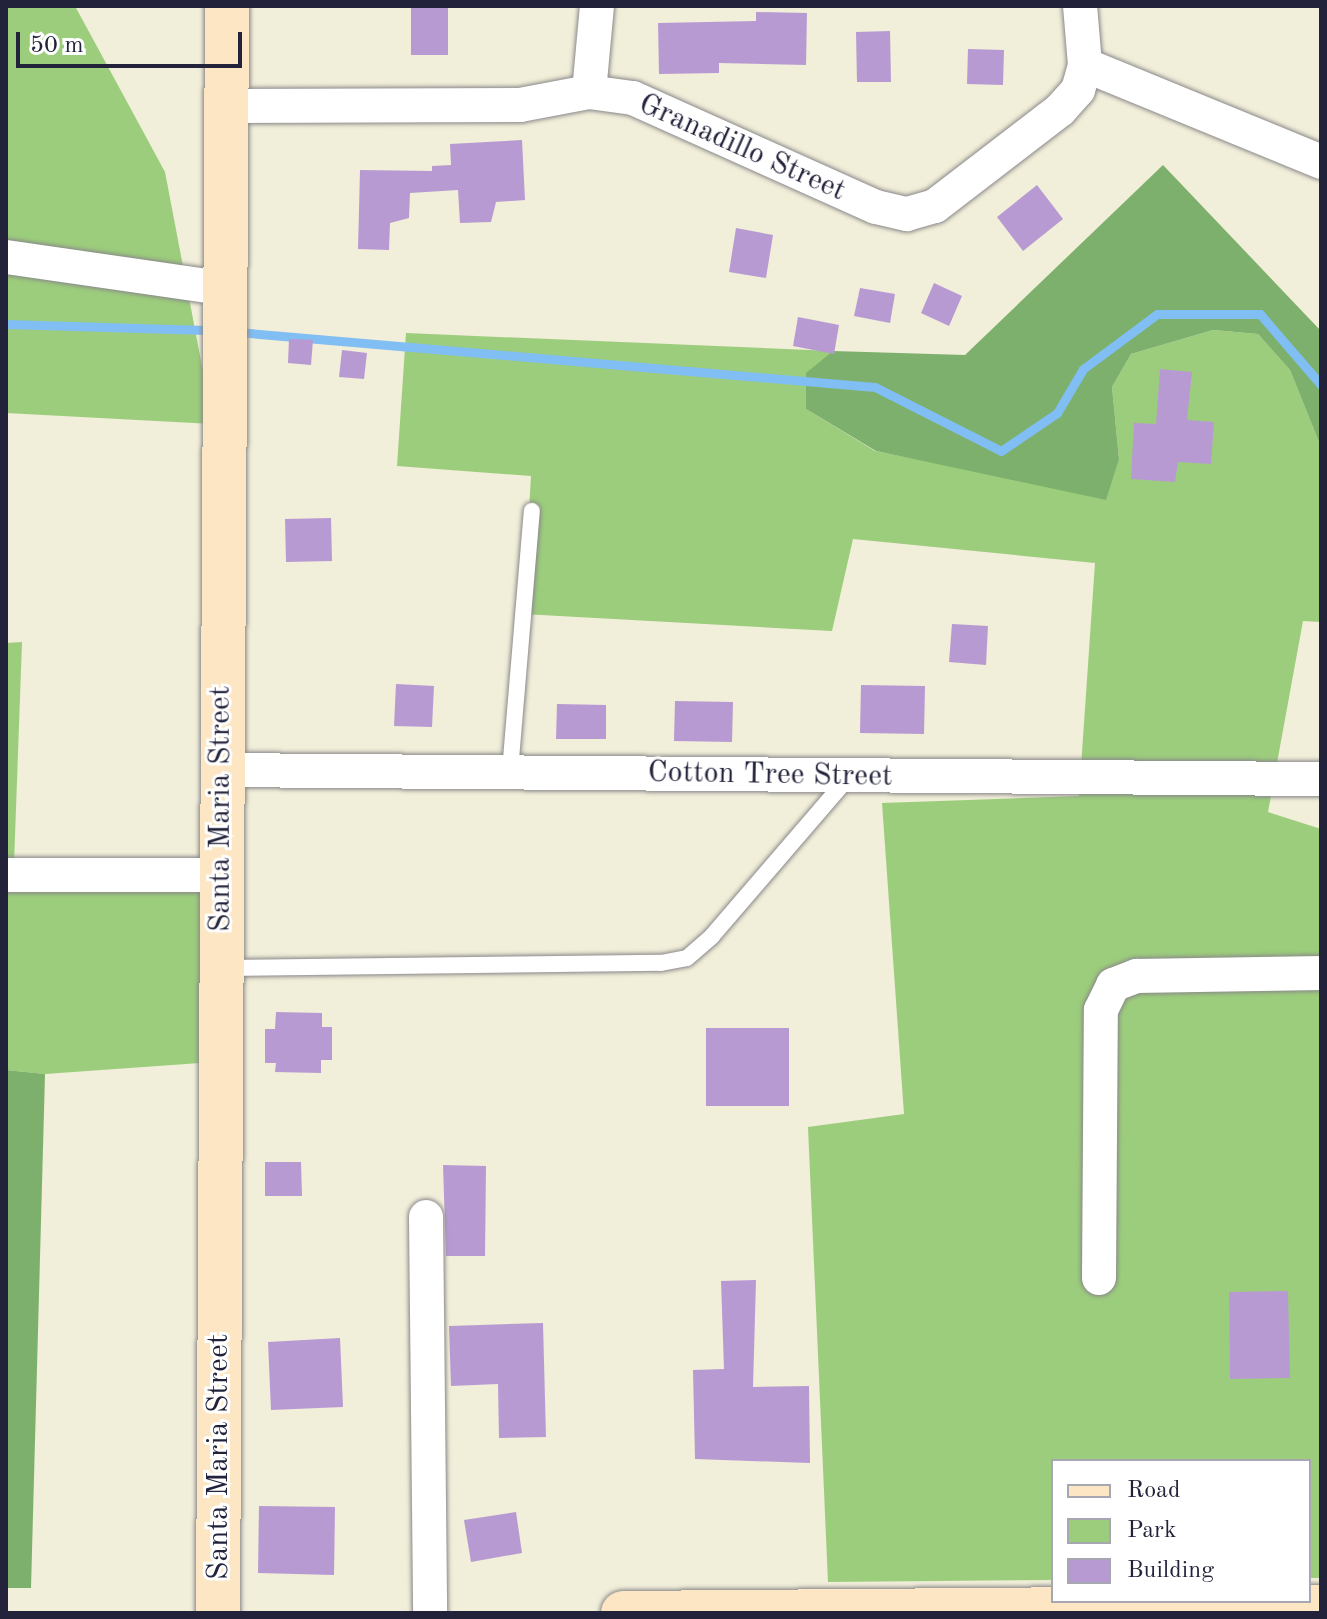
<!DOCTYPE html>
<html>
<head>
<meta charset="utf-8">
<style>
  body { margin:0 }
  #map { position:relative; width:1327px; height:1619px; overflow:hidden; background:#f1eed9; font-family:"Old Standard TT",serif }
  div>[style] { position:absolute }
  .green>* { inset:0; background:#9ccd7c }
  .forest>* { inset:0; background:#7db06c }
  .stream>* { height:9px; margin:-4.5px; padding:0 4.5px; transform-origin:4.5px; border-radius:4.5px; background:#80bef3 }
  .building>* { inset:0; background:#b89ad3 }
  .roads { filter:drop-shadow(0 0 2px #8a888a) drop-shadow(0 0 2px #8a888a) }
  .lane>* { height:16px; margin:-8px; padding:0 8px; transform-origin:8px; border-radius:8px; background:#fff }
  .street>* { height:34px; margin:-17px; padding:0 17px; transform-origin:17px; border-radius:17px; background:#fff }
  .secondary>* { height:44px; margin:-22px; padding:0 22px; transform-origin:22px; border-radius:22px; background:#fce6c4 }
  span { translate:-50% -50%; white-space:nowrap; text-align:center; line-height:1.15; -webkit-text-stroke:6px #fff; paint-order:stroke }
  .street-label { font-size:30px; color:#22223b }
  .frame { position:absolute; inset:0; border:8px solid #22223b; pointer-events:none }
  .legend { position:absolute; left:1051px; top:1459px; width:260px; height:144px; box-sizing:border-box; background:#fff; border:2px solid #a7a7b1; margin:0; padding:10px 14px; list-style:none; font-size:24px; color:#22223b }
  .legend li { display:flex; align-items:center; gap:16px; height:40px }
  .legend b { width:40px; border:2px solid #a7a7b1 }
  .scale { position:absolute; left:16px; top:32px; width:226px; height:36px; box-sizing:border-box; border:4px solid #22223b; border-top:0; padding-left:10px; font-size:24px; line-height:28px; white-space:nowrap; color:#22223b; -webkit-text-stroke:6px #fff; paint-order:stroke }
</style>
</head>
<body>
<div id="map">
  <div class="green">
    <div style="clip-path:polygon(6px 6px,75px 6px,165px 172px,213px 424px,6px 413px)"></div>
    <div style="clip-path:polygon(1213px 330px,1258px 334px,1290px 370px,1321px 447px,1321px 622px,1303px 621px,1268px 812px,1321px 829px,1321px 1578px,1309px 1578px,1309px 1461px,1053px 1461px,1053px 1580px,828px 1582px,808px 1127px,904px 1114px,882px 803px,1079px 796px,1095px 563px,853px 539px,832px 631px,523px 614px,531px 476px,397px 466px,406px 333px,833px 351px,806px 409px,875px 451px,977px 471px,1119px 459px,1112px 387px,1131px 354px)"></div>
    <div style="clip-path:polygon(22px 642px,14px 864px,207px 870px,214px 1062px,45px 1074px,6px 1070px,6px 643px)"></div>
  </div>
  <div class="forest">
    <div style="clip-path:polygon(1163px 165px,1321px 331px,1321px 447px,1290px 370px,1258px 334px,1213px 330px,1131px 354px,1112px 387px,1119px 459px,1106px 500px,876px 451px,806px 409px,806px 373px,833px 351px,965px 355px)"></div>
    <div style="clip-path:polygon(6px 1070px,45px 1074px,31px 1588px,6px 1588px)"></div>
  </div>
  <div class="stream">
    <div style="left:6px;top:324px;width:208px;rotate:1.7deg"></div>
    <div style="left:237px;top:332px;width:640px;rotate:4.93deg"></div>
    <div style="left:875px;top:387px;width:141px;rotate:26.9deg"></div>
    <div style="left:1001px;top:451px;width:68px;rotate:-34.2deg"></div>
    <div style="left:1057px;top:413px;width:51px;rotate:-59.4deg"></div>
    <div style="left:1083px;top:369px;width:92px;rotate:-36.6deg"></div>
    <div style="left:1157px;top:314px;width:103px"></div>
    <div style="left:1260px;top:314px;width:94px;rotate:49.3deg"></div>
  </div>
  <div class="building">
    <div style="clip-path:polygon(411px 6px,448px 6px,448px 55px,411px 55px)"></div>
    <div style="clip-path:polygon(756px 12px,807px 13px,806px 65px,719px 63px,719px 73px,659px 74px,658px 23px,756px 21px)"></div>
    <div style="clip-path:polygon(890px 31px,891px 82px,857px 82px,856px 32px)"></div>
    <div style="clip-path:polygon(968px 49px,1004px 50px,1003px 85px,967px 84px)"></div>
    <div style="clip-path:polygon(522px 140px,525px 200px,496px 202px,491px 222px,460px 223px,458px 190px,410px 193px,409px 218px,390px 223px,389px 250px,358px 249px,360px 170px,432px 171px,432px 166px,451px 165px,450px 144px)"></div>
    <div style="clip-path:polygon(1037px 185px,1063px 219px,1023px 251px,997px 217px)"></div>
    <div style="clip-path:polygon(736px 228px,773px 235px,766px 278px,729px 272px)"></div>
    <div style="clip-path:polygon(934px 283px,962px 296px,949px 326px,921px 313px)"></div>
    <div style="clip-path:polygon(860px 288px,895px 294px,890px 323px,854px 316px)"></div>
    <div style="clip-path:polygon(798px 317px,839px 325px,834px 354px,793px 346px)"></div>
    <div style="clip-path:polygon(289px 339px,313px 340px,311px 365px,288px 363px)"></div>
    <div style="clip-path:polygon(342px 350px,367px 353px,364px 379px,339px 377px)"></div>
    <div style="clip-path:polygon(1160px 369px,1192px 372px,1187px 420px,1214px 422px,1211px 464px,1178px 462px,1175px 482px,1131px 479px,1134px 423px,1156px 424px)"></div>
    <div style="clip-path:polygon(331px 518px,332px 561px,286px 562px,285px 519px)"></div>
    <div style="clip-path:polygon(952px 624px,988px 626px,986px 665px,949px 662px)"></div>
    <div style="clip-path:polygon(396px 684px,434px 686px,432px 727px,394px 726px)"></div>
    <div style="clip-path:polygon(861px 685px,925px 686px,924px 734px,860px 733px)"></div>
    <div style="clip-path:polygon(675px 701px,733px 702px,732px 742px,674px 741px)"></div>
    <div style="clip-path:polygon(557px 704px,606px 705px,606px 739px,556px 739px)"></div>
    <div style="clip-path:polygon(276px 1012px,322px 1013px,322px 1027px,332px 1027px,332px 1060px,321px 1060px,321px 1073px,275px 1072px,276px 1063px,265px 1063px,265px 1029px,275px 1029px)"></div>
    <div style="clip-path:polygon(706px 1028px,789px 1028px,789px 1106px,706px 1106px)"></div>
    <div style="clip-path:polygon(265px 1162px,301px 1162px,302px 1196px,265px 1196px)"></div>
    <div style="clip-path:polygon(443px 1165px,486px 1166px,485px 1256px,446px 1256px)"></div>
    <div style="clip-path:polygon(756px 1280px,753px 1387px,809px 1386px,810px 1463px,695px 1459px,693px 1370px,724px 1369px,721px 1281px)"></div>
    <div style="clip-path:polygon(1288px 1291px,1290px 1378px,1230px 1379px,1229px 1292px)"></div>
    <div style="clip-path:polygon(543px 1323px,546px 1437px,499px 1438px,498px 1384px,451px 1386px,449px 1326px)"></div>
    <div style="clip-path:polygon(340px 1338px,343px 1407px,271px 1410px,268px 1342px)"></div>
    <div style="clip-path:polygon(259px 1506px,335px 1507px,334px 1575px,258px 1573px)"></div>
    <div style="clip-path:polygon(516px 1512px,522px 1553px,471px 1562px,464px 1520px)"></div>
  </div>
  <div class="roads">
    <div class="lane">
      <div style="left:510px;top:771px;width:261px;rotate:-85.2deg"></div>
      <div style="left:225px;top:968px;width:436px;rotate:-0.7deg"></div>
      <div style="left:661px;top:963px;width:26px;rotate:-11deg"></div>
      <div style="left:687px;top:958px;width:33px;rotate:-41deg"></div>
      <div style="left:712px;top:936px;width:208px;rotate:-49.3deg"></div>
    </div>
    <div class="street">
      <div style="left:1085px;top:65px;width:255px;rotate:22.3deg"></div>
      <div style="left:589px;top:92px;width:86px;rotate:-84.7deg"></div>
      <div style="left:229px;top:106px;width:291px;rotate:-0.2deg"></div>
      <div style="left:520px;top:105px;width:70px;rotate:-10.7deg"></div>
      <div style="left:589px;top:92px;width:44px;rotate:7.8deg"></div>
      <div style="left:633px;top:98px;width:266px;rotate:24.2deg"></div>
      <div style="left:876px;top:207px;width:32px;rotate:13deg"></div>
      <div style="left:907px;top:214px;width:29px;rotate:-16deg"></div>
      <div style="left:935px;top:206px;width:158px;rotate:-37.5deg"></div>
      <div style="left:1060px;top:110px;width:27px;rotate:-48deg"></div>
      <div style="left:1078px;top:90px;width:26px;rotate:-74deg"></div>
      <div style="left:1085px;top:65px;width:59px;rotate:-94.8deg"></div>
      <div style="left:6px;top:257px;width:218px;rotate:8.2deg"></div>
      <div style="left:219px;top:770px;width:1102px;rotate:0.47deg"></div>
      <div style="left:6px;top:875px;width:213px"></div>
      <div style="left:426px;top:1217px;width:396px;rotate:89.4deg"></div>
      <div style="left:1099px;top:1278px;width:268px;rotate:-89.6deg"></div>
      <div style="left:1101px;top:1010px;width:28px;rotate:-64deg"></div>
      <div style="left:1113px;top:985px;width:26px;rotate:-21deg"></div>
      <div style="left:1137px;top:976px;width:184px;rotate:-0.9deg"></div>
    </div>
    <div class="secondary">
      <div style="left:218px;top:1613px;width:1607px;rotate:-89.68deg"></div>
      <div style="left:623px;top:1613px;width:698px;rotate:-0.49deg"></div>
    </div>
  </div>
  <div class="street-label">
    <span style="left:742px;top:148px;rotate:24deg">Granadillo Street</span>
    <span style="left:770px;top:775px;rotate:1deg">Cotton Tree Street</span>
    <span style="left:221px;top:809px;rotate:-90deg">Santa Maria Street</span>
    <span style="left:219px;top:1457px;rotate:-90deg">Santa Maria Street</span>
  </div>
  <div class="frame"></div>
  <ul class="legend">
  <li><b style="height:10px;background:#fce6c4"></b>Road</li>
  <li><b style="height:22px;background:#9ccd7c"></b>Park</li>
  <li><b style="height:22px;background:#b89ad3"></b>Building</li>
  </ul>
  <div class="scale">50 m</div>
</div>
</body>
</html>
